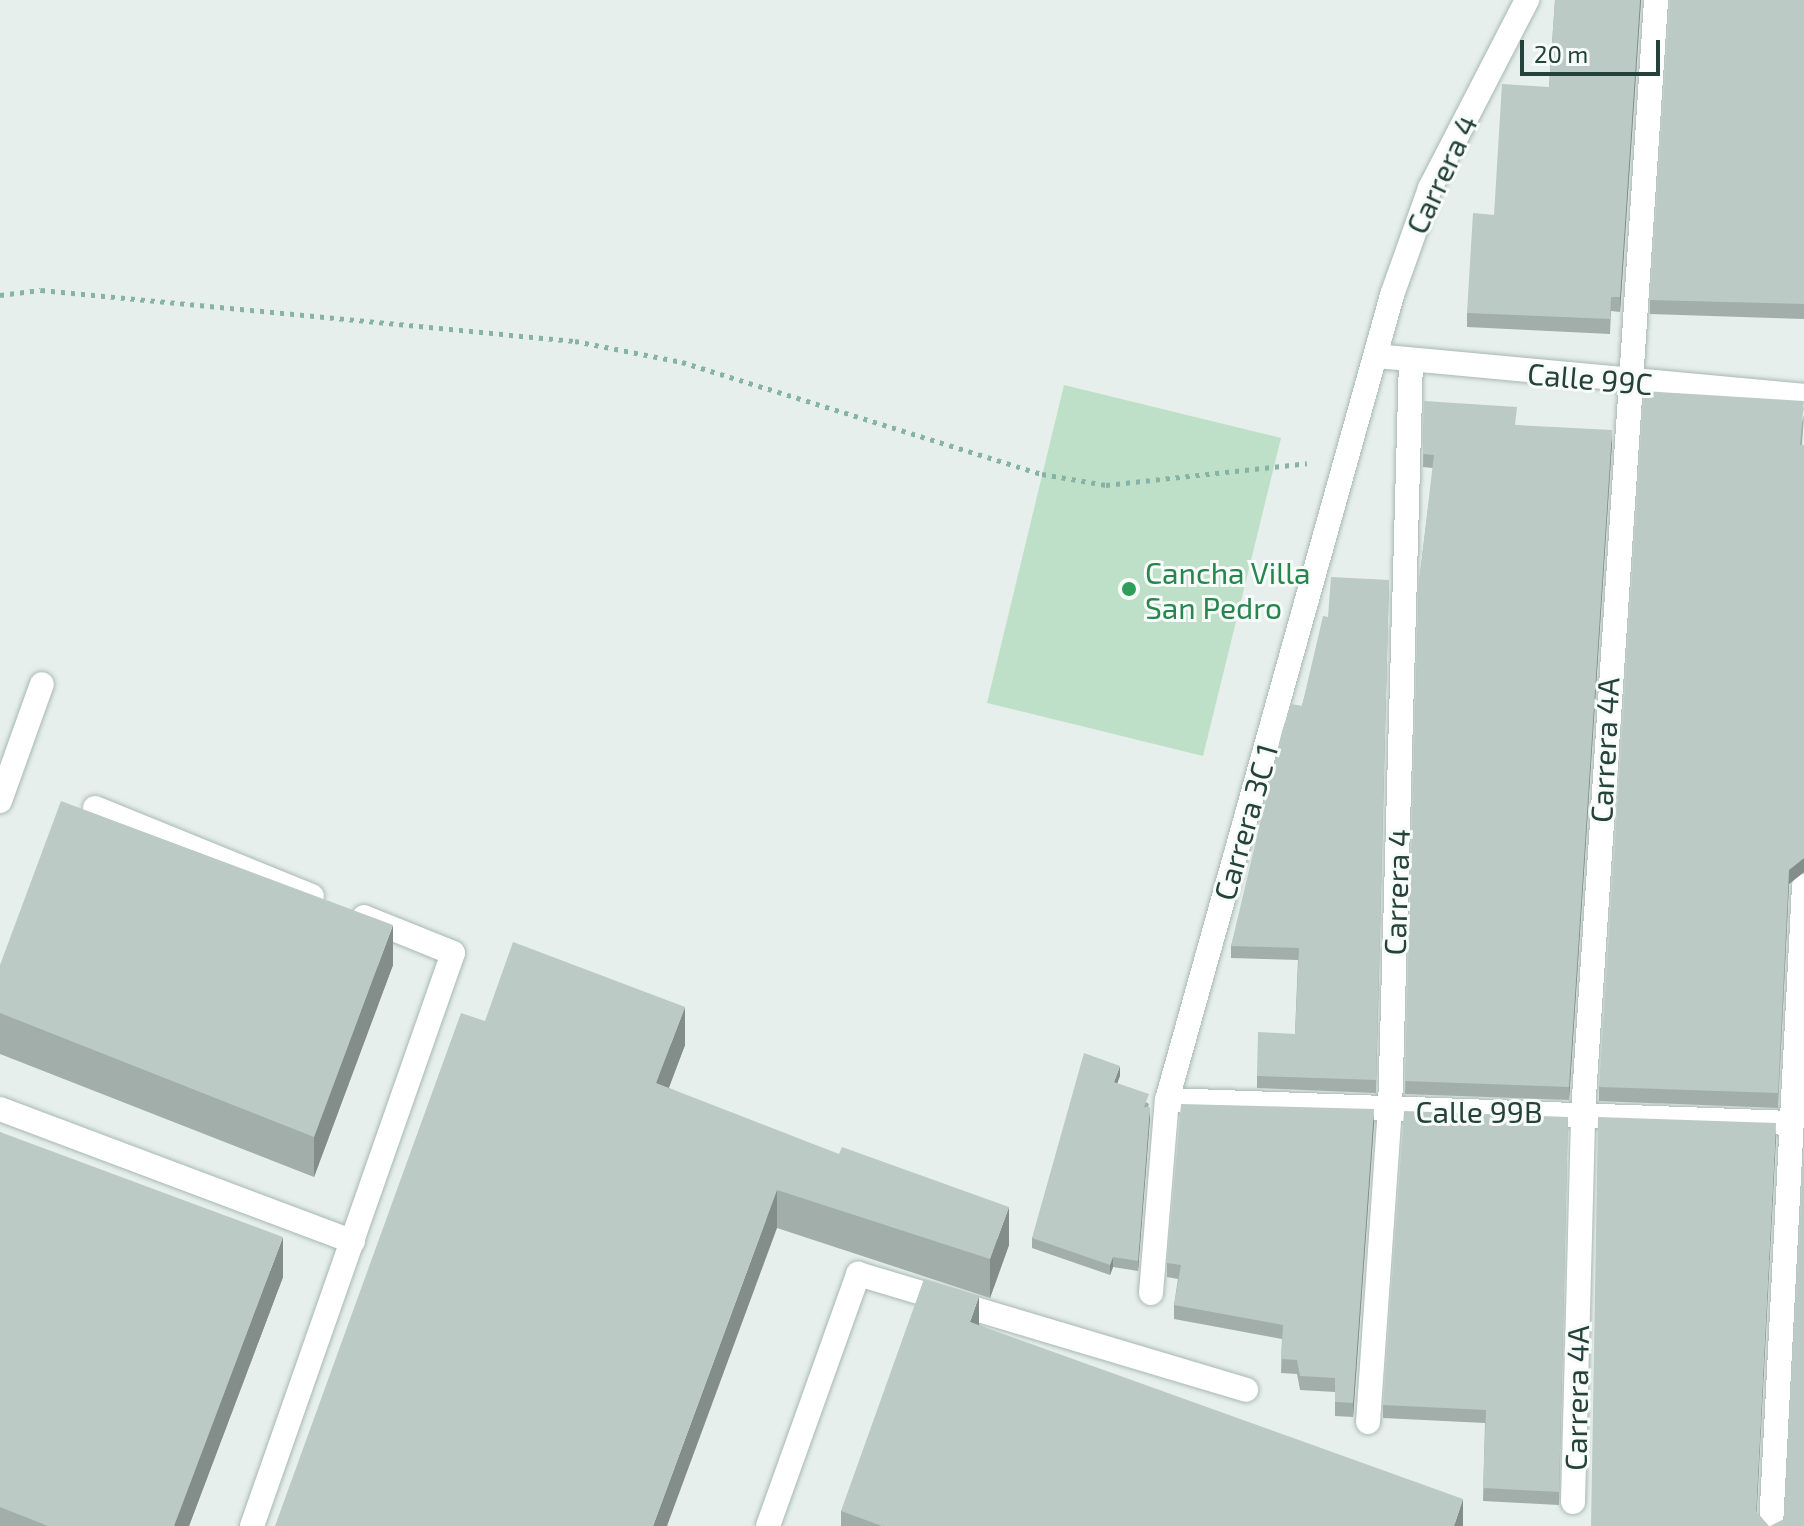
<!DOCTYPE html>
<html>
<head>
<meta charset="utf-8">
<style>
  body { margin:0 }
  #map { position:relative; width:1804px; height:1526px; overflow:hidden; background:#e6efeb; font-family:"Exo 2",sans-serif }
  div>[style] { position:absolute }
  .green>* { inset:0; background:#bfe0c8 }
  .path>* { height:5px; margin-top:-2.5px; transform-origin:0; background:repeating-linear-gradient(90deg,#86b3a5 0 4px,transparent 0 10px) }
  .roads { filter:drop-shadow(0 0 2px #a8b8b2) drop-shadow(0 0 2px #a8b8b2) }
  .minor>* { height:24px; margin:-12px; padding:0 12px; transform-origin:12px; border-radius:12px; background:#fff }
  .wall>* { inset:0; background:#a1aea9 }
  .shaded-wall>* { inset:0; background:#838d89 }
  .building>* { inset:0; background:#bbcac4 }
  .dots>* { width:22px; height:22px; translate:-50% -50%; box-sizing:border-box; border:4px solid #f7fbf9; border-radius:50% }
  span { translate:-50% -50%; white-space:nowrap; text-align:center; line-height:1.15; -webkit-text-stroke:6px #f7fbf9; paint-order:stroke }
  .street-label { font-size:30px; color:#24423a }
  .leisure-label { font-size:30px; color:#27864d }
  .left { translate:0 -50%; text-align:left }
  .scale { position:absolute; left:1520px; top:40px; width:140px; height:36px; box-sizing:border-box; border:4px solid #24423a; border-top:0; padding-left:10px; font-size:24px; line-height:28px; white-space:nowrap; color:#24423a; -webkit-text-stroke:6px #f7fbf9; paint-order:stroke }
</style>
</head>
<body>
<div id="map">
  <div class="green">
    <div style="clip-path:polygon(1064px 385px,1281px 438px,1203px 756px,987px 703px)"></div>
  </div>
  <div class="path">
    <div style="left:0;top:295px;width:41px;rotate:-7deg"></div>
    <div style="left:41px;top:290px;width:536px;rotate:5.46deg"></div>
    <div style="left:575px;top:341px;width:109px;rotate:11.1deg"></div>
    <div style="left:682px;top:362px;width:377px;rotate:17.3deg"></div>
    <div style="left:1042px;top:474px;width:65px;rotate:9.8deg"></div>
    <div style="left:1106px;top:485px;width:202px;rotate:-6.2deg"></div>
  </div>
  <div class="roads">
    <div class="minor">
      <div style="left:1376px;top:356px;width:430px;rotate:5.3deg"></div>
      <div style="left:0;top:801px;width:124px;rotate:-70.3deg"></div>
      <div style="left:95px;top:808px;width:234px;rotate:22.1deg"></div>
      <div style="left:1167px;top:1100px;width:623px;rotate:2.11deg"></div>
      <div style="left:0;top:1109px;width:377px;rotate:20.6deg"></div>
      <div style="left:1151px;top:1293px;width:194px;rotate:-85.3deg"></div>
      <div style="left:1167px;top:1100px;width:836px;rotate:-74.38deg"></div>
      <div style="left:1392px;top:295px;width:114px;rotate:-70.4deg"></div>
      <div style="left:1430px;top:188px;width:212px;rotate:-62.7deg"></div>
      <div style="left:1368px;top:1422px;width:312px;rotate:-86deg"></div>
      <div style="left:1390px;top:1111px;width:751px;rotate:-88.4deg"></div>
      <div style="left:1573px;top:1502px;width:390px;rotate:-88.5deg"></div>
      <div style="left:1583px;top:1112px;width:1114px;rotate:-86.24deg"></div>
      <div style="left:252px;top:1526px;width:607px;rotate:-70.67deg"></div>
      <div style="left:453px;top:953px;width:96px;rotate:-158deg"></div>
      <div style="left:768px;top:1526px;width:268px;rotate:-70.3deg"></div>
      <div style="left:858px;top:1274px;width:405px;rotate:16.6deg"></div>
      <div style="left:1771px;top:1526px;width:641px;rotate:-87.05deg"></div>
    </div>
  </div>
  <div class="wall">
    <div style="clip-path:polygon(1555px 0,1641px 0,1620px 312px,1611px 311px,1610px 334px,1467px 327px,1467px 313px,1494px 215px,1549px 87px)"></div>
    <div style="clip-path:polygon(1804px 0,1804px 319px,1650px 314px,1650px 300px)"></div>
    <div style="clip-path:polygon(1424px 401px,1516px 425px,1612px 443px,1569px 1100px,1405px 1094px,1419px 582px,1433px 468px,1423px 467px)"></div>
    <div style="clip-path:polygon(1804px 415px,1802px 445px,1804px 445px,1804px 872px,1789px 884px,1778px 1108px,1599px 1101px,1599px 1087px)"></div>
    <div style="clip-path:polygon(1389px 580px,1376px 1093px,1257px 1088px,1257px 1076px,1295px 1034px,1298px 960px,1231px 958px,1231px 946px,1328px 617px)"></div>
    <div style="clip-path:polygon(0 965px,393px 965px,314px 1177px,0 1054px)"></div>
    <div style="clip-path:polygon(485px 1021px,685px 1045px,669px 1088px,1009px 1245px,990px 1298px,777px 1228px)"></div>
    <div style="clip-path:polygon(1120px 1076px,1117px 1083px,1149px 1104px,1148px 1107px,1150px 1118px,1138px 1271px,1113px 1267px,1110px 1275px,1032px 1248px,1032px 1238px)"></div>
    <div style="clip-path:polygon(1568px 1117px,1559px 1505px,1483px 1501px,1485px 1423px,1383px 1418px,1383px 1405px)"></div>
    <div style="clip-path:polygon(1374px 1123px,1353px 1417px,1335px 1416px,1335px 1392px,1300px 1390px,1297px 1374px,1281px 1373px,1282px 1339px,1174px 1319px,1174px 1305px,1178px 1279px,1167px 1277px,1167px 1263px)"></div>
    <div style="clip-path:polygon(0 1132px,283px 1277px,189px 1526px,0 1526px)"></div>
    <div style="clip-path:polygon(979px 1325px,1463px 1526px,841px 1526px,841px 1511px)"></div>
  </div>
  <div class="shaded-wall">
    <div style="clip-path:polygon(1640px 0,1641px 0,1620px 312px,1620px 297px)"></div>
    <div style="clip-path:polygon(1612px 430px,1612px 443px,1569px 1100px,1569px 1087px)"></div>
    <div style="clip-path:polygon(1804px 858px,1804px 872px,1789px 884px,1778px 1108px,1789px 870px)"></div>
    <div style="clip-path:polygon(393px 925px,393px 965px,314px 1177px,314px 1137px)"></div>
    <div style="clip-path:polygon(685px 1007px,685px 1045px,656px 1121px,656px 1083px)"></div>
    <div style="clip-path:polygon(1120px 1066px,1120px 1076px,1114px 1092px,1114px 1082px)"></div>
    <div style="clip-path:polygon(1150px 1107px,1150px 1118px,1138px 1271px,1138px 1261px)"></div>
    <div style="clip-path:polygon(1374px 1109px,1374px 1123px,1353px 1417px,1353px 1403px)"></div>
    <div style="clip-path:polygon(1776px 1123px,1776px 1138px,1756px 1525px,1756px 1511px)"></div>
    <div style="clip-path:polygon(777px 1190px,777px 1228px,667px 1526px,653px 1526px)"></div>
    <div style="clip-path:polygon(1009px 1207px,1009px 1245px,990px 1298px,990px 1259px)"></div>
    <div style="clip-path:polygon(283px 1237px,283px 1277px,189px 1526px,174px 1526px)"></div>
    <div style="clip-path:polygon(1113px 1257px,1113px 1267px,1110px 1275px,1110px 1265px)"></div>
    <div style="clip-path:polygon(979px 1296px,979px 1326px,970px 1322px)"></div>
    <div style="clip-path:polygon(1463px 1499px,1463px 1526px,1454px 1526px)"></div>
  </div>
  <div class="building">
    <div style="clip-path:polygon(1555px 0,1640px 0,1620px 297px,1611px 297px,1610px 319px,1467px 313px,1473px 213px,1494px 215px,1502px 84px,1549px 87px)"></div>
    <div style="clip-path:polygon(1670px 0,1804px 0,1804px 304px,1650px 300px)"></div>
    <div style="clip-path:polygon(1644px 391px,1804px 401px,1800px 445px,1804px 445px,1804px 858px,1789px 870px,1778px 1093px,1599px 1087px)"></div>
    <div style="clip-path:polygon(1424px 401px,1517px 407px,1515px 425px,1612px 430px,1569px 1087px,1405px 1081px,1419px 582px,1434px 455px,1423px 454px)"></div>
    <div style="clip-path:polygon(1331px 577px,1389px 580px,1376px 1080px,1257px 1076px,1258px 1032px,1295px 1034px,1299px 948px,1231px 946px,1282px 731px,1291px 704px,1302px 706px,1323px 616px,1328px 617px)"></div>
    <div style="clip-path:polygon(61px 801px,393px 925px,314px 1137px,0 1013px,0 965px)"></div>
    <div style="clip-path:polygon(513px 942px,685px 1007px,656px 1083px,839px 1154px,842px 1147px,1009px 1207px,990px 1259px,777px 1190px,653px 1526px,275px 1526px,461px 1013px,485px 1021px)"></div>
    <div style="clip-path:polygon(1084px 1053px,1120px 1066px,1114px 1082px,1149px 1094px,1144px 1107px,1150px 1107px,1138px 1261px,1113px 1257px,1110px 1265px,1032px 1238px)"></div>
    <div style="clip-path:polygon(1181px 1104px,1374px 1109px,1353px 1403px,1335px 1402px,1335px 1378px,1300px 1376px,1297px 1360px,1281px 1359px,1283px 1325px,1174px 1305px,1181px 1265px,1167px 1263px)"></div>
    <div style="clip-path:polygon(1404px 1111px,1568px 1117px,1559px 1492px,1483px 1488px,1486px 1410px,1383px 1405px)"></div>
    <div style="clip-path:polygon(1598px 1117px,1776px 1123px,1756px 1511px,1769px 1526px,1591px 1526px)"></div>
    <div style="clip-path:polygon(0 1132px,283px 1237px,174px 1526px,48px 1526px,0 1507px)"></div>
    <div style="clip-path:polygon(1804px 1149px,1804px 1526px,1770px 1526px,1784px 1519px)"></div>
    <div style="clip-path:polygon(924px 1279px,979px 1296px,970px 1322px,1463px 1499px,1454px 1526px,882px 1526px,841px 1511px)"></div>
  </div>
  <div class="dots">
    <div style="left:1129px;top:589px;background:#2e9e5b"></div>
  </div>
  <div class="street-label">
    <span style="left:1441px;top:174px;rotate:-65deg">Carrera 4</span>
    <span style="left:1590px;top:378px;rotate:5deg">Calle 99C</span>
    <span style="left:1604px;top:750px;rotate:-87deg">Carrera 4A</span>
    <span style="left:1245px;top:822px;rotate:-74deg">Carrera 3C 1</span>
    <span style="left:1396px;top:892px;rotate:-88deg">Carrera 4</span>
    <span style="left:1479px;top:1111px">Calle 99B</span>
    <span style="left:1576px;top:1398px;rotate:-89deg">Carrera 4A</span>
  </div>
  <div class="leisure-label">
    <span class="left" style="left:1145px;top:589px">Cancha Villa<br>San Pedro</span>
  </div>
  <div class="scale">20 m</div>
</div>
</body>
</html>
